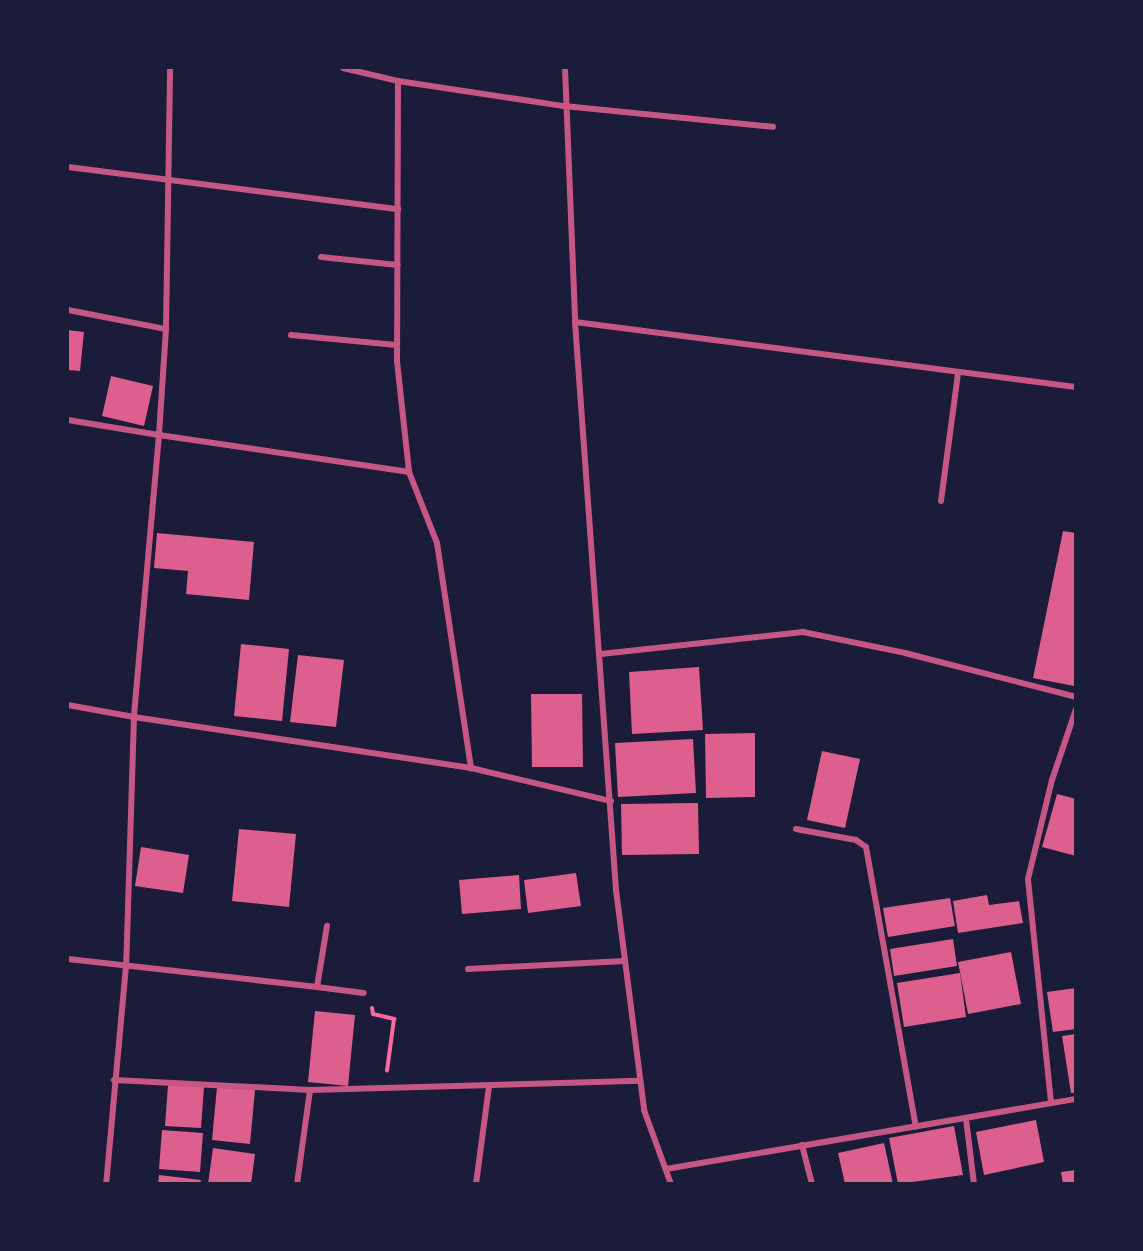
<!DOCTYPE html>
<html>
<head>
<meta charset="utf-8">
<style>
  body { margin:0 }
  #map { position:relative; width:1143px; height:1251px; overflow:hidden; background:#1b1b3a; font-family:"Fira Sans",sans-serif }
  div>[style] { position:absolute }
  .building>* { inset:0; background:#dd5f8e }
  .path>* { height:4px; margin:-2px; padding:0 2px; transform-origin:2px; border-radius:2px; background:#ff6b9d }
  .minor>* { height:6px; margin:-3px; padding:0 3px; transform-origin:3px; border-radius:3px; background:#c65784 }
  span { translate:-50% -50%; white-space:nowrap; text-align:center; line-height:1.15; -webkit-text-stroke:5px #1b1b3a; paint-order:stroke }
  .frame { position:absolute; inset:0; border:69px solid #1b1b3a; pointer-events:none }
</style>
</head>
<body>
<div id="map">
  <div class="building">
    <div style="clip-path:polygon(68px 330px,84px 332px,80px 371px,68px 370px)"></div>
    <div style="clip-path:polygon(111px 376px,153px 386px,144px 426px,102px 416px)"></div>
    <div style="clip-path:polygon(1063px 531px,1076px 533px,1074px 686px,1033px 678px)"></div>
    <div style="clip-path:polygon(157px 533px,254px 542px,249px 600px,186px 594px,188px 571px,154px 568px)"></div>
    <div style="clip-path:polygon(241px 644px,289px 649px,282px 721px,234px 716px)"></div>
    <div style="clip-path:polygon(298px 655px,344px 660px,336px 727px,290px 722px)"></div>
    <div style="clip-path:polygon(699px 667px,703px 730px,632px 734px,629px 672px)"></div>
    <div style="clip-path:polygon(531px 694px,582px 694px,583px 767px,532px 767px)"></div>
    <div style="clip-path:polygon(755px 733px,755px 797px,706px 798px,705px 734px)"></div>
    <div style="clip-path:polygon(693px 739px,696px 793px,618px 797px,615px 743px)"></div>
    <div style="clip-path:polygon(822px 751px,860px 759px,845px 828px,807px 820px)"></div>
    <div style="clip-path:polygon(1057px 794px,1076px 799px,1076px 856px,1042px 847px)"></div>
    <div style="clip-path:polygon(698px 803px,699px 854px,622px 855px,621px 804px)"></div>
    <div style="clip-path:polygon(239px 829px,296px 834px,289px 907px,232px 901px)"></div>
    <div style="clip-path:polygon(141px 847px,189px 855px,183px 893px,135px 886px)"></div>
    <div style="clip-path:polygon(576px 873px,581px 906px,528px 913px,524px 880px)"></div>
    <div style="clip-path:polygon(519px 875px,521px 909px,462px 914px,459px 880px)"></div>
    <div style="clip-path:polygon(987px 895px,989px 905px,1019px 901px,1023px 923px,958px 933px,953px 901px)"></div>
    <div style="clip-path:polygon(950px 898px,955px 926px,888px 937px,883px 908px)"></div>
    <div style="clip-path:polygon(953px 939px,957px 966px,894px 976px,890px 949px)"></div>
    <div style="clip-path:polygon(1011px 952px,1021px 1004px,968px 1014px,958px 962px)"></div>
    <div style="clip-path:polygon(960px 973px,966px 1017px,904px 1027px,897px 983px)"></div>
    <div style="clip-path:polygon(1076px 988px,1076px 1029px,1053px 1032px,1047px 992px)"></div>
    <div style="clip-path:polygon(315px 1011px,355px 1015px,348px 1086px,308px 1082px)"></div>
    <div style="clip-path:polygon(1076px 1034px,1076px 1093px,1071px 1093px,1062px 1036px)"></div>
    <div style="clip-path:polygon(168px 1085px,204px 1087px,201px 1128px,165px 1126px)"></div>
    <div style="clip-path:polygon(217px 1087px,255px 1090px,250px 1144px,212px 1140px)"></div>
    <div style="clip-path:polygon(1036px 1120px,1044px 1162px,984px 1175px,976px 1132px)"></div>
    <div style="clip-path:polygon(954px 1126px,963px 1175px,898px 1184px,889px 1138px)"></div>
    <div style="clip-path:polygon(162px 1130px,203px 1133px,200px 1172px,159px 1169px)"></div>
    <div style="clip-path:polygon(884px 1143px,893px 1184px,845px 1184px,838px 1153px)"></div>
    <div style="clip-path:polygon(213px 1148px,255px 1154px,251px 1184px,208px 1184px)"></div>
    <div style="clip-path:polygon(1076px 1170px,1076px 1184px,1063px 1184px,1061px 1172px)"></div>
    <div style="clip-path:polygon(159px 1175px,201px 1180px,200px 1184px,158px 1184px)"></div>
  </div>
  <div class="path">
    <div style="left:372px;top:1008px;width:6px;rotate:81deg"></div>
    <div style="left:373px;top:1014px;width:22px;rotate:13deg"></div>
    <div style="left:394px;top:1019px;width:52px;rotate:97.7deg"></div>
  </div>
  <div class="minor">
    <div style="left:343px;top:68px;width:57px;rotate:13.3deg"></div>
    <div style="left:398px;top:81px;width:280px;rotate:90.2deg"></div>
    <div style="left:397px;top:361px;width:112px;rotate:83.8deg"></div>
    <div style="left:565px;top:68px;width:254px;rotate:87.7deg"></div>
    <div style="left:575px;top:322px;width:569px;rotate:85.87deg"></div>
    <div style="left:616px;top:890px;width:222px;rotate:82.7deg"></div>
    <div style="left:644px;top:1110px;width:79px;rotate:70deg"></div>
    <div style="left:398px;top:81px;width:168px;rotate:8.6deg"></div>
    <div style="left:564px;top:106px;width:210px;rotate:5.7deg"></div>
    <div style="left:68px;top:167px;width:333px;rotate:7.3deg"></div>
    <div style="left:321px;top:257px;width:77px;rotate:5.9deg"></div>
    <div style="left:68px;top:310px;width:100px;rotate:11deg"></div>
    <div style="left:166px;top:329px;width:106px;rotate:93.8deg"></div>
    <div style="left:159px;top:435px;width:253px;rotate:8.4deg"></div>
    <div style="left:409px;top:472px;width:76px;rotate:68.5deg"></div>
    <div style="left:437px;top:543px;width:228px;rotate:81.4deg"></div>
    <div style="left:575px;top:322px;width:505px;rotate:7.39deg"></div>
    <div style="left:166px;top:329px;width:261px;rotate:-89.1deg"></div>
    <div style="left:291px;top:335px;width:106px;rotate:5.4deg"></div>
    <div style="left:68px;top:420px;width:92px;rotate:9.4deg"></div>
    <div style="left:159px;top:435px;width:283px;rotate:95.1deg"></div>
    <div style="left:134px;top:717px;width:341px;rotate:8.6deg"></div>
    <div style="left:471px;top:768px;width:144px;rotate:13.3deg"></div>
    <div style="left:941px;top:501px;width:128px;rotate:-82.4deg"></div>
    <div style="left:601px;top:654px;width:203px;rotate:-6.2deg"></div>
    <div style="left:803px;top:632px;width:104px;rotate:11.6deg"></div>
    <div style="left:905px;top:653px;width:177px;rotate:14.4deg"></div>
    <div style="left:68px;top:705px;width:67px;rotate:10.3deg"></div>
    <div style="left:134px;top:717px;width:249px;rotate:91.8deg"></div>
    <div style="left:126px;top:966px;width:219px;rotate:95.2deg"></div>
    <div style="left:796px;top:829px;width:61px;rotate:10.4deg"></div>
    <div style="left:856px;top:840px;width:12px;rotate:35deg"></div>
    <div style="left:866px;top:847px;width:284px;rotate:79.9deg"></div>
    <div style="left:68px;top:959px;width:251px;rotate:6.4deg"></div>
    <div style="left:317px;top:987px;width:62px;rotate:-80.7deg"></div>
    <div style="left:468px;top:969px;width:157px;rotate:-2.9deg"></div>
    <div style="left:317px;top:987px;width:47px;rotate:7.3deg"></div>
    <div style="left:114px;top:1080px;width:196px;rotate:2.9deg"></div>
    <div style="left:310px;top:1090px;width:330px;rotate:-1.6deg"></div>
    <div style="left:1051px;top:1102px;width:224px;rotate:-95.9deg"></div>
    <div style="left:1028px;top:879px;width:102px;rotate:-76.4deg"></div>
    <div style="left:1052px;top:780px;width:75px;rotate:-71.3deg"></div>
    <div style="left:966px;top:1119px;width:65px;rotate:83deg"></div>
    <div style="left:802px;top:1145px;width:40px;rotate:75.6deg"></div>
    <div style="left:666px;top:1169px;width:416px;rotate:-9.7deg"></div>
    <div style="left:297px;top:1184px;width:95px;rotate:-82.1deg"></div>
    <div style="left:476px;top:1184px;width:98px;rotate:-82.4deg"></div>
  </div>
  <div class="frame"></div>
</div>
</body>
</html>
